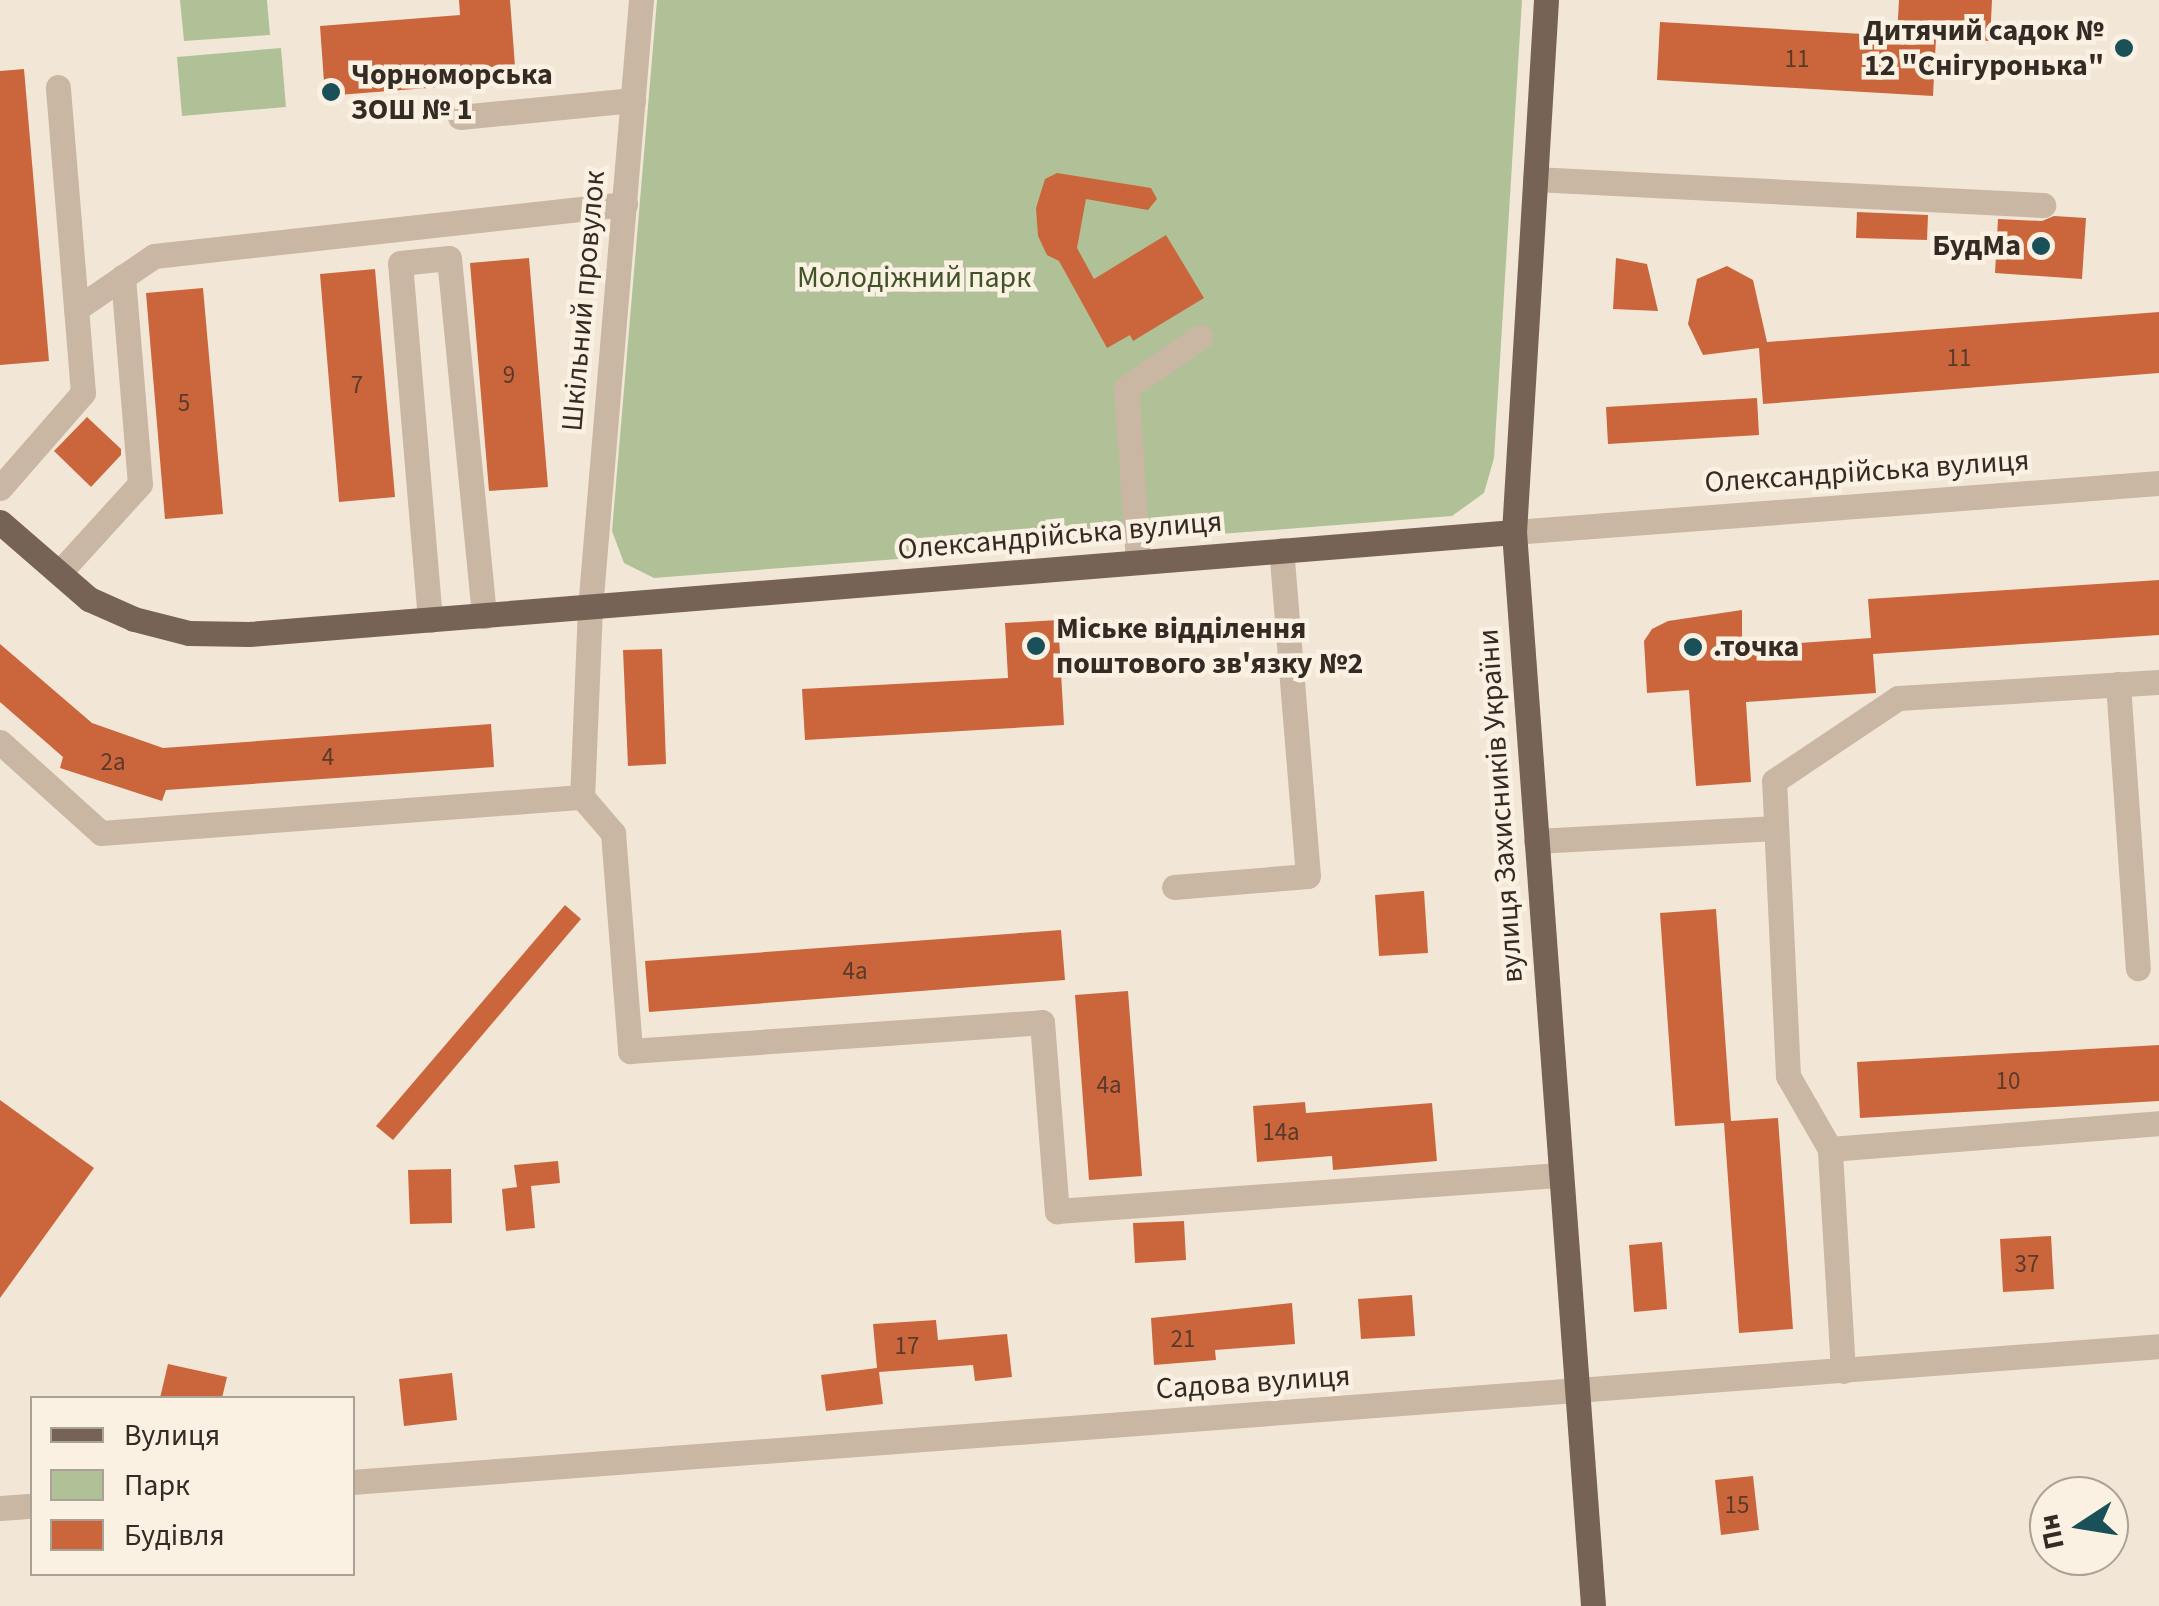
<!DOCTYPE html>
<html>
<head>
<meta charset="utf-8">
<style>
  body { margin:0 }
  #map { position:relative; width:2159px; height:1606px; overflow:hidden; background:#f2e7d7; font-family:"Source Sans 3",sans-serif }
  div>[style] { position:absolute }
  .green>* { inset:0; background:#b1c197 }
  .building>* { inset:0; background:#cb663c }
  .minor>* { height:25px; margin:-12.5px; padding:0 12.5px; transform-origin:12.5px; border-radius:12.5px; background:#cab7a3 }
  .major>* { height:25px; margin:-12.5px; padding:0 12.5px; transform-origin:12.5px; border-radius:12.5px; background:#776356 }
  .dots>* { width:28px; height:28px; translate:-50% -50%; box-sizing:border-box; border:5px solid #faf1e3; border-radius:50% }
  span { translate:-50% -50%; white-space:nowrap; text-align:center; line-height:1.15; -webkit-text-stroke:9px #faf1e3; paint-order:stroke }
  .number-label { font-size:25px; color:#5a3a2b }
  .number-label span { -webkit-text-stroke-width:0 }
  .poi-label { font-size:30px; color:#352b25; font-weight:700 }
  .right { translate:-100% -50%; text-align:right }
  .left { translate:0 -50%; text-align:left }
  .park-label { font-size:30px; color:#415428 }
  .street-label { font-size:30px; color:#352b25 }
  .legend { position:absolute; left:30px; top:1396px; width:325px; height:180px; box-sizing:border-box; background:#faf1e3; border:2px solid #aba297; margin:0; padding:12px 18px; list-style:none; font-size:30px; color:#352b25 }
  .legend li { display:flex; align-items:center; gap:20px; height:50px }
  .legend b { width:50px; border:2px solid #aba297 }
  .north { position:absolute; left:2029px; top:1476px; width:100px; height:100px; box-sizing:border-box; background:#faf1e3; border:2px solid #aba297; border-radius:50%; rotate:258deg; font-size:28px; font-weight:700; line-height:40px; text-align:center; color:#352b25 }
  .north::after { content:''; display:block; margin:auto; width:35px; height:45px; background:#1a5057; clip-path:polygon(50% 0,100% 100%,50% 72%,0 100%) }
</style>
</head>
<body>
<div id="map">
  <div class="green">
    <div style="clip-path:polygon(180px 0,267px 0,270px 35px,184px 41px)"></div>
    <div style="clip-path:polygon(657px 0,1522px 0,1494px 458px,1484px 493px,1452px 516px,654px 578px,624px 563px,612px 531px)"></div>
    <div style="clip-path:polygon(281px 48px,286px 107px,182px 116px,177px 57px)"></div>
  </div>
  <div class="building">
    <div style="clip-path:polygon(459px 0,510px 0,515px 66px,464px 69px,466px 85px,325px 96px,320px 26px,460px 15px)"></div>
    <div style="clip-path:polygon(1899px 0,1992px 0,1990px 41px,1936px 38px,1933px 96px,1657px 80px,1660px 22px,1897px 36px)"></div>
    <div style="clip-path:polygon(24px 69px,49px 361px,0 365px,0 71px)"></div>
    <div style="clip-path:polygon(1057px 173px,1151px 188px,1157px 199px,1148px 210px,1086px 199px,1077px 248px,1094px 279px,1166px 235px,1204px 298px,1133px 341px,1130px 335px,1107px 348px,1059px 261px,1047px 255px,1038px 236px,1036px 208px,1045px 179px)"></div>
    <div style="clip-path:polygon(1857px 212px,1928px 215px,1927px 240px,1856px 238px)"></div>
    <div style="clip-path:polygon(2054px 216px,2086px 218px,2082px 279px,1995px 273px,1998px 219px,2042px 221px)"></div>
    <div style="clip-path:polygon(529px 258px,548px 487px,489px 491px,470px 263px)"></div>
    <div style="clip-path:polygon(1616px 258px,1647px 264px,1658px 311px,1613px 309px)"></div>
    <div style="clip-path:polygon(1727px 266px,1753px 280px,1767px 342px,2159px 312px,2159px 373px,1763px 404px,1759px 348px,1703px 355px,1688px 324px,1697px 279px)"></div>
    <div style="clip-path:polygon(375px 269px,395px 497px,339px 502px,320px 274px)"></div>
    <div style="clip-path:polygon(203px 288px,223px 514px,165px 519px,146px 293px)"></div>
    <div style="clip-path:polygon(1757px 398px,1759px 435px,1608px 444px,1606px 407px)"></div>
    <div style="clip-path:polygon(87px 417px,121px 449px,121px 455px,91px 487px,54px 451px)"></div>
    <div style="clip-path:polygon(2159px 580px,2159px 635px,1873px 654px,1876px 693px,1746px 702px,1751px 782px,1696px 786px,1689px 690px,1647px 693px,1644px 641px,1652px 629px,1668px 621px,1742px 610px,1742px 647px,1871px 638px,1868px 599px)"></div>
    <div style="clip-path:polygon(1058px 620px,1064px 725px,805px 740px,802px 689px,1008px 678px,1005px 623px)"></div>
    <div style="clip-path:polygon(0 644px,92px 723px,163px 748px,491px 724px,494px 767px,166px 790px,162px 801px,60px 768px,63px 757px,0 702px)"></div>
    <div style="clip-path:polygon(662px 649px,666px 764px,628px 766px,623px 650px)"></div>
    <div style="clip-path:polygon(1424px 891px,1428px 953px,1379px 956px,1375px 895px)"></div>
    <div style="clip-path:polygon(565px 905px,581px 919px,393px 1140px,376px 1126px)"></div>
    <div style="clip-path:polygon(1716px 909px,1731px 1121px,1778px 1118px,1793px 1329px,1739px 1333px,1724px 1123px,1675px 1126px,1660px 913px)"></div>
    <div style="clip-path:polygon(1061px 930px,1065px 980px,649px 1012px,645px 961px)"></div>
    <div style="clip-path:polygon(1128px 991px,1142px 1176px,1089px 1180px,1075px 995px)"></div>
    <div style="clip-path:polygon(2159px 1045px,2159px 1101px,1860px 1118px,1857px 1062px)"></div>
    <div style="clip-path:polygon(0 1100px,94px 1168px,0 1298px)"></div>
    <div style="clip-path:polygon(1305px 1102px,1306px 1113px,1432px 1103px,1437px 1161px,1333px 1170px,1332px 1156px,1257px 1162px,1253px 1106px)"></div>
    <div style="clip-path:polygon(558px 1161px,560px 1183px,531px 1186px,535px 1228px,506px 1231px,502px 1189px,517px 1187px,514px 1165px)"></div>
    <div style="clip-path:polygon(451px 1169px,452px 1223px,410px 1224px,408px 1170px)"></div>
    <div style="clip-path:polygon(1184px 1221px,1186px 1260px,1135px 1263px,1133px 1223px)"></div>
    <div style="clip-path:polygon(2051px 1236px,2054px 1289px,2003px 1292px,2000px 1239px)"></div>
    <div style="clip-path:polygon(1662px 1242px,1667px 1309px,1634px 1312px,1629px 1245px)"></div>
    <div style="clip-path:polygon(1412px 1295px,1415px 1336px,1361px 1339px,1358px 1299px)"></div>
    <div style="clip-path:polygon(1292px 1303px,1295px 1344px,1215px 1350px,1216px 1360px,1154px 1365px,1151px 1318px)"></div>
    <div style="clip-path:polygon(936px 1320px,938px 1340px,1007px 1334px,1012px 1377px,975px 1381px,973px 1365px,879px 1372px,883px 1404px,826px 1411px,821px 1375px,877px 1368px,873px 1324px)"></div>
    <div style="clip-path:polygon(168px 1364px,227px 1377px,222px 1398px,160px 1398px)"></div>
    <div style="clip-path:polygon(452px 1373px,457px 1420px,404px 1426px,399px 1379px)"></div>
    <div style="clip-path:polygon(1753px 1476px,1759px 1530px,1721px 1535px,1715px 1480px)"></div>
  </div>
  <div class="minor">
    <div style="left:641px;top:0;width:610px;rotate:94.79deg"></div>
    <div style="left:590px;top:608px;width:189px;rotate:92.4deg"></div>
    <div style="left:582px;top:797px;width:48px;rotate:49.3deg"></div>
    <div style="left:613px;top:833px;width:219px;rotate:85.5deg"></div>
    <div style="left:630px;top:1051px;width:413px;rotate:-4deg"></div>
    <div style="left:1042px;top:1022px;width:190px;rotate:85.5deg"></div>
    <div style="left:1057px;top:1211px;width:503px;rotate:-4.1deg"></div>
    <div style="left:460px;top:117px;width:174px;rotate:-5.6deg"></div>
    <div style="left:1535px;top:179px;width:509px;rotate:2.93deg"></div>
    <div style="left:76px;top:309px;width:94px;rotate:-34.2deg"></div>
    <div style="left:154px;top:256px;width:474px;rotate:-6.3deg"></div>
    <div style="left:0;top:488px;width:126px;rotate:-48.9deg"></div>
    <div style="left:83px;top:393px;width:307px;rotate:-94.7deg"></div>
    <div style="left:1514px;top:532px;width:647px;rotate:-4.34deg"></div>
    <div style="left:1138px;top:562px;width:174px;rotate:-93.9deg"></div>
    <div style="left:1126px;top:388px;width:90px;rotate:-34.6deg"></div>
    <div style="left:59px;top:573px;width:120px;rotate:-47.7deg"></div>
    <div style="left:140px;top:484px;width:208px;rotate:-94.7deg"></div>
    <div style="left:430px;top:620px;width:358px;rotate:-94.8deg"></div>
    <div style="left:400px;top:263px;width:49px;rotate:-5.8deg"></div>
    <div style="left:449px;top:258px;width:360px;rotate:84.4deg"></div>
    <div style="left:2118px;top:684px;width:285px;rotate:86deg"></div>
    <div style="left:0;top:742px;width:136px;rotate:42deg"></div>
    <div style="left:101px;top:833px;width:482px;rotate:-4.3deg"></div>
    <div style="left:1536px;top:841px;width:240px;rotate:-3.1deg"></div>
    <div style="left:1174px;top:887px;width:134px;rotate:-4.7deg"></div>
    <div style="left:1308px;top:876px;width:327px;rotate:-94.7deg"></div>
    <div style="left:1830px;top:1149px;width:84px;rotate:-119.9deg"></div>
    <div style="left:1788px;top:1076px;width:295px;rotate:-92.7deg"></div>
    <div style="left:1774px;top:781px;width:149px;rotate:-33.8deg"></div>
    <div style="left:1898px;top:698px;width:261px;rotate:-3.5deg"></div>
    <div style="left:1843px;top:1371px;width:222px;rotate:-93.4deg"></div>
    <div style="left:1830px;top:1149px;width:330px;rotate:-4.5deg"></div>
    <div style="left:352px;top:1482px;width:1812px;rotate:-4.3deg"></div>
    <div style="left:0;top:1508px;width:32px;rotate:-4deg"></div>
  </div>
  <div class="major">
    <div style="left:1546px;top:0;width:533px;rotate:93.44deg"></div>
    <div style="left:1514px;top:532px;width:1077px;rotate:85.79deg"></div>
    <div style="left:0;top:522px;width:118px;rotate:40.9deg"></div>
    <div style="left:89px;top:599px;width:49px;rotate:24deg"></div>
    <div style="left:134px;top:619px;width:57px;rotate:14.3deg"></div>
    <div style="left:189px;top:633px;width:60px;rotate:1deg"></div>
    <div style="left:249px;top:634px;width:1269px;rotate:-4.61deg"></div>
  </div>
  <div class="dots">
    <div style="left:2124px;top:48px;background:#1a5057"></div>
    <div style="left:331px;top:92px;background:#1a5057"></div>
    <div style="left:2041px;top:246px;background:#1a5057"></div>
    <div style="left:1036px;top:646px;background:#1a5057"></div>
    <div style="left:1693px;top:647px;background:#1a5057"></div>
  </div>
  <div class="number-label">
    <span style="left:1797px;top:59px">11</span>
    <span style="left:1959px;top:358px">11</span>
    <span style="left:509px;top:375px">9</span>
    <span style="left:357px;top:385px">7</span>
    <span style="left:184px;top:403px">5</span>
    <span style="left:328px;top:757px">4</span>
    <span style="left:113px;top:762px">2а</span>
    <span style="left:855px;top:971px">4а</span>
    <span style="left:2008px;top:1081px">10</span>
    <span style="left:1109px;top:1085px">4а</span>
    <span style="left:1281px;top:1132px">14а</span>
    <span style="left:2027px;top:1264px">37</span>
    <span style="left:1183px;top:1339px">21</span>
    <span style="left:907px;top:1346px">17</span>
    <span style="left:1737px;top:1505px">15</span>
  </div>
  <div class="poi-label">
    <span class="right" style="left:2104px;top:48px">Дитячий садок №<br>12 "Снігуронька"</span>
    <span class="left" style="left:351px;top:92px">Чорноморська<br>ЗОШ № 1</span>
    <span class="right" style="left:2021px;top:246px">БудМа</span>
    <span class="left" style="left:1056px;top:646px">Міське відділення<br>поштового зв'язку №2</span>
    <span class="left" style="left:1713px;top:647px">.точка</span>
  </div>
  <div class="park-label">
    <span style="left:914px;top:278px">Молодіжний парк</span>
  </div>
  <div class="street-label">
    <span style="left:584px;top:301px;rotate:-85deg">Шкільний провулок</span>
    <span style="left:1867px;top:472px;rotate:-4deg">Олександрійська вулиця</span>
    <span style="left:1060px;top:536px;rotate:-5deg">Олександрійська вулиця</span>
    <span style="left:1501px;top:806px;rotate:-94deg">вулиця Захисників України</span>
    <span style="left:1253px;top:1383px;rotate:-4deg">Садова вулиця</span>
  </div>
  <ul class="legend">
  <li><b style="height:12px;background:#776356"></b>Вулиця</li>
  <li><b style="height:28px;background:#b1c197"></b>Парк</li>
  <li><b style="height:28px;background:#cb663c"></b>Будівля</li>
  </ul>
  <div class="north">Пн</div>
</div>
</body>
</html>
